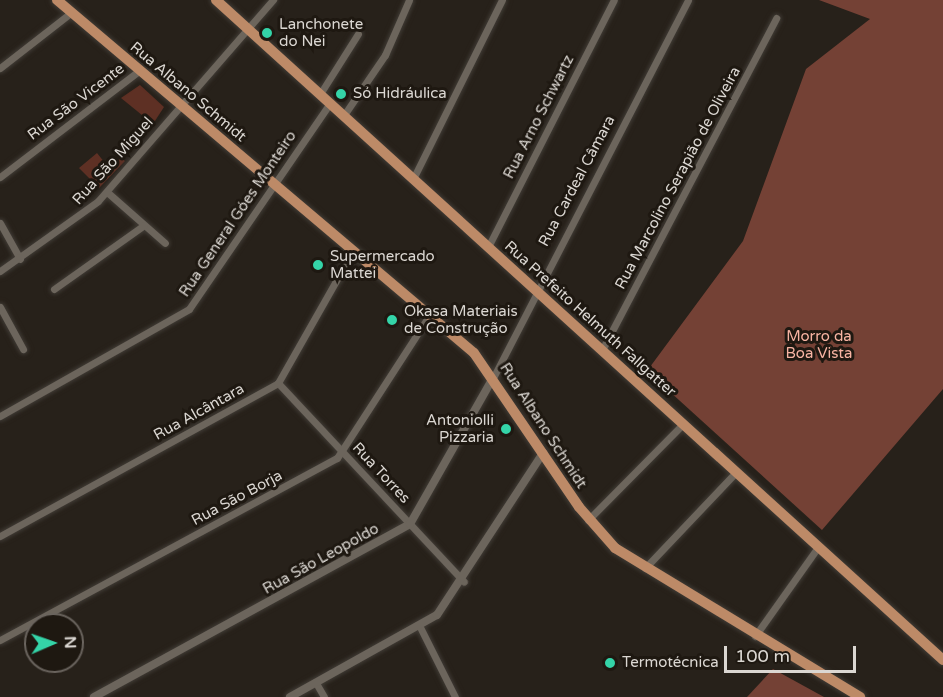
<!DOCTYPE html>
<html>
<head>
<meta charset="utf-8">
<style>
  body { margin:0 }
  #map { position:relative; width:943px; height:697px; overflow:hidden; background:#27211a; font-family:"Varela Round",sans-serif }
  div>[style] { position:absolute }
  .green>* { inset:0; background:#5e3024 }
  .forest>* { inset:0; background:#744135 }
  .roads { filter:drop-shadow(0 0 2px #413c36) drop-shadow(0 0 2px #413c36) }
  .minor>* { height:7px; margin:-3.5px; padding:0 3.5px; transform-origin:3.5px; border-radius:3.5px; background:#6c655c }
  .tertiary>* { height:8px; margin:-4px; padding:0 4px; transform-origin:4px; border-radius:4px; background:#6c655c }
  .primary>* { height:10px; margin:-5px; padding:0 5px; transform-origin:5px; border-radius:5px; background:#bd8a67 }
  .dots>* { width:16px; height:16px; translate:-50% -50%; box-sizing:border-box; border:3px solid #1e1811; border-radius:50% }
  span { translate:-50% -50%; white-space:nowrap; text-align:center; line-height:1.15; -webkit-text-stroke:6px #1e1811; paint-order:stroke }
  .poi-label { font-size:15px; color:#dbd7d2 }
  .left { translate:0 -50%; text-align:left }
  .right { translate:-100% -50%; text-align:right }
  .street-label { font-size:15px; color:#dbd7d2 }
  .park-label { font-size:15px; color:#f8b4a3 }
  .north { position:absolute; left:24px; top:613px; width:60px; height:60px; box-sizing:border-box; background:#1e1811; border:2px solid #6a645e; border-radius:50%; rotate:88deg; font-size:16px; font-weight:700; line-height:24px; text-align:center; color:#dbd7d2 }
  .north::after { content:''; display:block; margin:auto; width:21px; height:27px; background:#34d4a8; clip-path:polygon(50% 0,100% 100%,50% 72%,0 100%) }
  .scale { position:absolute; left:724px; top:646px; width:132px; height:27px; box-sizing:border-box; border:3px solid #dbd7d2; border-top:0; padding-left:8px; font-size:18px; line-height:21px; white-space:nowrap; color:#dbd7d2; -webkit-text-stroke:4px #1e1811; paint-order:stroke }
</style>
</head>
<body>
<div id="map">
  <div class="green">
    <div style="clip-path:polygon(140px 85px,164px 107px,153px 124px,121px 98px)"></div>
    <div style="clip-path:polygon(97px 153px,109px 168px,121px 158px,125px 161px,99px 188px,79px 168px)"></div>
  </div>
  <div class="forest">
    <div style="clip-path:polygon(819px 0,943px 0,943px 389px,822px 530px,647px 371px,743px 241px,806px 69px,870px 19px)"></div>
    <div style="clip-path:polygon(773px 669px,824px 697px,747px 697px)"></div>
  </div>
  <div class="roads">
    <div class="minor">
      <div style="left:0;top:68px;width:91px;rotate:-37.9deg"></div>
      <div style="left:320px;top:94px;width:71px;rotate:-57.7deg"></div>
      <div style="left:344px;top:115px;width:73px;rotate:-55.7deg"></div>
      <div style="left:385px;top:55px;width:60px;rotate:-66.4deg"></div>
      <div style="left:0;top:177px;width:176px;rotate:-37.4deg"></div>
      <div style="left:413px;top:179px;width:200px;rotate:-63.6deg"></div>
      <div style="left:107px;top:192px;width:77px;rotate:41.3deg"></div>
      <div style="left:0;top:223px;width:41px;rotate:60.9deg"></div>
      <div style="left:488px;top:247px;width:277px;rotate:-63deg"></div>
      <div style="left:0;top:271px;width:120px;rotate:-35.5deg"></div>
      <div style="left:98px;top:201px;width:267px;rotate:-49deg"></div>
      <div style="left:54px;top:289px;width:110px;rotate:-35.4deg"></div>
      <div style="left:0;top:307px;width:48px;rotate:61.3deg"></div>
      <div style="left:602px;top:350px;width:375px;rotate:-62.3deg"></div>
      <div style="left:494px;top:376px;width:423px;rotate:-62.7deg"></div>
      <div style="left:278px;top:383px;width:272px;rotate:46.9deg"></div>
      <div style="left:0;top:416px;width:217px;rotate:-29.5deg"></div>
      <div style="left:189px;top:309px;width:250px;rotate:-55.6deg"></div>
      <div style="left:588px;top:520px;width:135px;rotate:-45.3deg"></div>
      <div style="left:0;top:536px;width:317px;rotate:-28.8deg"></div>
      <div style="left:278px;top:383px;width:152px;rotate:-60.4deg"></div>
      <div style="left:645px;top:568px;width:132px;rotate:-46.5deg"></div>
      <div style="left:420px;top:627px;width:78px;rotate:63.4deg"></div>
      <div style="left:755px;top:636px;width:109px;rotate:-54.7deg"></div>
      <div style="left:0;top:640px;width:383px;rotate:-28.4deg"></div>
      <div style="left:337px;top:458px;width:169px;rotate:-57.1deg"></div>
      <div style="left:316px;top:683px;width:16px;rotate:60deg"></div>
    </div>
    <div class="tertiary">
      <div style="left:94px;top:697px;width:360px;rotate:-28.7deg"></div>
      <div style="left:410px;top:524px;width:170px;rotate:-60.4deg"></div>
      <div style="left:290px;top:697px;width:168px;rotate:-29.2deg"></div>
      <div style="left:437px;top:615px;width:194px;rotate:-56.8deg"></div>
    </div>
    <div class="primary">
      <div style="left:57px;top:0;width:546px;rotate:40.25deg"></div>
      <div style="left:474px;top:353px;width:186px;rotate:55.7deg"></div>
      <div style="left:579px;top:507px;width:55px;rotate:48.7deg"></div>
      <div style="left:615px;top:548px;width:287px;rotate:31.3deg"></div>
      <div style="left:216px;top:0;width:982px;rotate:42.23deg"></div>
    </div>
  </div>
  <div class="dots">
    <div style="left:267px;top:33px;background:#34d4a8"></div>
    <div style="left:341px;top:94px;background:#34d4a8"></div>
    <div style="left:318px;top:265px;background:#34d4a8"></div>
    <div style="left:392px;top:320px;background:#34d4a8"></div>
    <div style="left:506px;top:429px;background:#34d4a8"></div>
    <div style="left:610px;top:663px;background:#34d4a8"></div>
  </div>
  <div class="poi-label">
    <span class="left" style="left:279px;top:33px">Lanchonete<br>do Nei</span>
    <span class="left" style="left:353px;top:94px">Só Hidráulica</span>
    <span class="left" style="left:330px;top:265px">Supermercado<br>Mattei</span>
    <span class="left" style="left:404px;top:320px">Okasa Materiais<br>de Construção</span>
    <span class="right" style="left:494px;top:429px">Antoniolli<br>Pizzaria</span>
    <span class="left" style="left:622px;top:663px">Termotécnica</span>
  </div>
  <div class="street-label">
    <span style="left:188px;top:92px;rotate:40deg">Rua Albano Schmidt</span>
    <span style="left:76px;top:102px;rotate:-37deg">Rua São Vicente</span>
    <span style="left:539px;top:117px;rotate:-63deg">Rua Arno Schwartz</span>
    <span style="left:113px;top:161px;rotate:-48deg">Rua São Miguel</span>
    <span style="left:678px;top:178px;rotate:-62deg">Rua Marcolino Serapião de Oliveira</span>
    <span style="left:577px;top:181px;rotate:-62deg">Rua Cardeal Câmara</span>
    <span style="left:238px;top:214px;rotate:-56deg">Rua General Góes Monteiro</span>
    <span style="left:590px;top:319px;rotate:42deg">Rua Prefeito Helmuth Fallgatter</span>
    <span style="left:199px;top:412px;rotate:-29deg">Rua Alcântara</span>
    <span style="left:543px;top:426px;rotate:57deg">Rua Albano Schmidt</span>
    <span style="left:381px;top:473px;rotate:47deg">Rua Torres</span>
    <span style="left:237px;top:498px;rotate:-28deg">Rua São Borja</span>
    <span style="left:321px;top:559px;rotate:-29deg">Rua São Leopoldo</span>
  </div>
  <div class="park-label">
    <span style="left:819px;top:345px">Morro da<br>Boa Vista</span>
  </div>
  <div class="north">N</div>
  <div class="scale">100 m</div>
</div>
</body>
</html>
